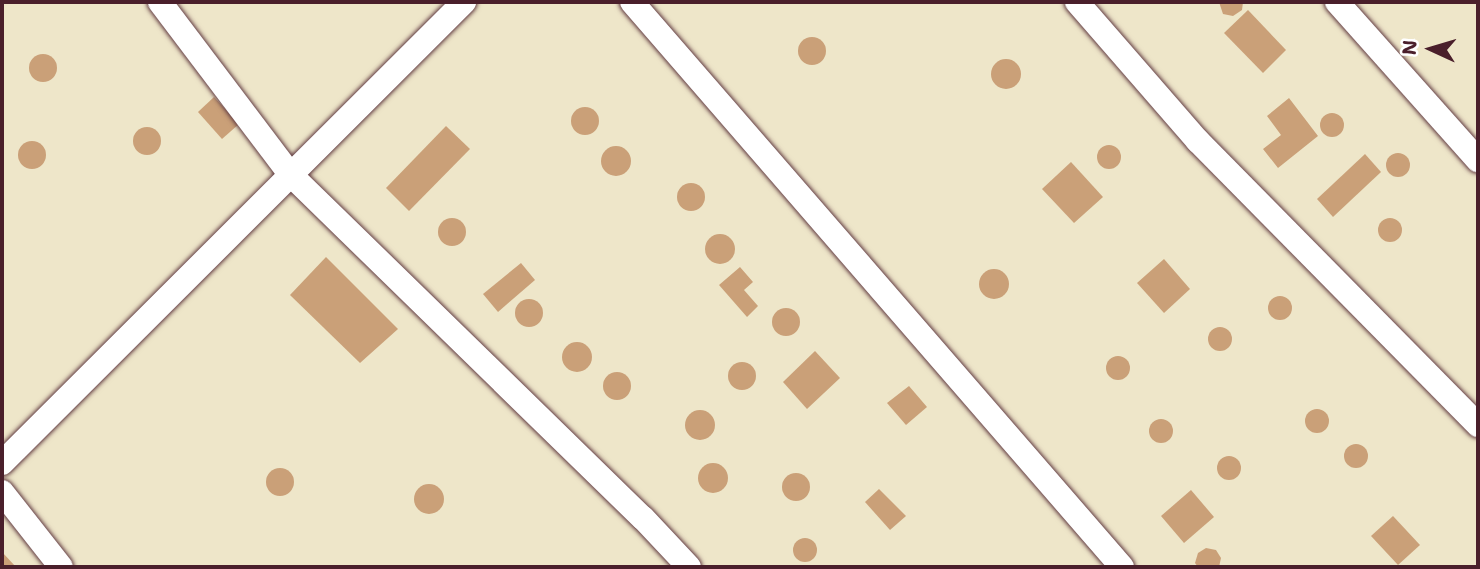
<!DOCTYPE html>
<html>
<head>
<meta charset="utf-8">
<style>
  body { margin:0 }
  #map { position:relative; width:1480px; height:569px; overflow:hidden; background:#eee6c9; font-family:"Shantell Sans",sans-serif }
  div>[style] { position:absolute }
  .building>* { inset:0; background:#caa078 }
  .round { border-radius:50% }
  .roads { filter:drop-shadow(0 0 2px #633d43) drop-shadow(0 0 2px #633d43) }
  .minor>* { height:24px; margin:-12px; padding:0 12px; transform-origin:12px; border-radius:12px; background:#fff }
  span { translate:-50% -50%; white-space:nowrap; text-align:center; line-height:1.15; -webkit-text-stroke:5px #fff; paint-order:stroke }
  .frame { position:absolute; inset:0; border:4px solid #4a1f2b; pointer-events:none }
  .north { position:absolute; left:1396px; top:14px; width:70px; height:70px; -webkit-text-stroke:5px #fff; paint-order:stroke; rotate:274deg; font-size:19px; font-weight:700; line-height:28px; text-align:center; color:#4a1f2b }
  .north::after { content:''; display:block; margin:auto; width:24px; height:32px; background:#4a1f2b; clip-path:polygon(50% 0,100% 100%,50% 72%,0 100%) }
</style>
</head>
<body>
<div id="map">
  <div class="building">
    <div style="clip-path:polygon(1219px 2px,1243px 2px,1242px 10px,1233px 16px,1223px 14px)"></div>
    <div style="clip-path:polygon(1248px 10px,1286px 50px,1263px 73px,1224px 33px)"></div>
    <div class="round" style="left:798px;top:37px;width:28px;height:28px"></div>
    <div class="round" style="left:29px;top:54px;width:28px;height:28px"></div>
    <div class="round" style="left:991px;top:59px;width:30px;height:30px"></div>
    <div style="clip-path:polygon(214px 97px,239px 124px,222px 139px,198px 112px)"></div>
    <div style="clip-path:polygon(1289px 98px,1318px 136px,1278px 168px,1263px 149px,1281px 135px,1267px 116px)"></div>
    <div class="round" style="left:571px;top:107px;width:28px;height:28px"></div>
    <div class="round" style="left:1320px;top:113px;width:24px;height:24px"></div>
    <div style="clip-path:polygon(446px 126px,470px 149px,409px 211px,386px 188px)"></div>
    <div class="round" style="left:133px;top:127px;width:28px;height:28px"></div>
    <div class="round" style="left:18px;top:141px;width:28px;height:28px"></div>
    <div class="round" style="left:1097px;top:145px;width:24px;height:24px"></div>
    <div class="round" style="left:601px;top:146px;width:30px;height:30px"></div>
    <div class="round" style="left:1386px;top:153px;width:24px;height:24px"></div>
    <div style="clip-path:polygon(1365px 154px,1381px 172px,1333px 217px,1317px 199px)"></div>
    <div style="clip-path:polygon(1071px 162px,1103px 197px,1074px 223px,1042px 189px)"></div>
    <div class="round" style="left:677px;top:183px;width:28px;height:28px"></div>
    <div class="round" style="left:438px;top:218px;width:28px;height:28px"></div>
    <div class="round" style="left:1378px;top:218px;width:24px;height:24px"></div>
    <div class="round" style="left:705px;top:234px;width:30px;height:30px"></div>
    <div style="clip-path:polygon(326px 257px,398px 329px,360px 363px,290px 295px)"></div>
    <div style="clip-path:polygon(1164px 259px,1190px 289px,1164px 313px,1137px 283px)"></div>
    <div style="clip-path:polygon(521px 263px,535px 280px,498px 312px,483px 294px)"></div>
    <div style="clip-path:polygon(740px 267px,753px 282px,744px 290px,758px 306px,747px 317px,719px 285px)"></div>
    <div class="round" style="left:979px;top:269px;width:30px;height:30px"></div>
    <div class="round" style="left:1268px;top:296px;width:24px;height:24px"></div>
    <div class="round" style="left:515px;top:299px;width:28px;height:28px"></div>
    <div class="round" style="left:772px;top:308px;width:28px;height:28px"></div>
    <div class="round" style="left:1208px;top:327px;width:24px;height:24px"></div>
    <div class="round" style="left:562px;top:342px;width:30px;height:30px"></div>
    <div style="clip-path:polygon(815px 351px,840px 378px,807px 409px,783px 382px)"></div>
    <div class="round" style="left:1106px;top:356px;width:24px;height:24px"></div>
    <div class="round" style="left:728px;top:362px;width:28px;height:28px"></div>
    <div class="round" style="left:603px;top:372px;width:28px;height:28px"></div>
    <div style="clip-path:polygon(909px 386px,927px 407px,906px 425px,887px 403px)"></div>
    <div class="round" style="left:1305px;top:409px;width:24px;height:24px"></div>
    <div class="round" style="left:685px;top:410px;width:30px;height:30px"></div>
    <div class="round" style="left:1149px;top:419px;width:24px;height:24px"></div>
    <div class="round" style="left:1344px;top:444px;width:24px;height:24px"></div>
    <div class="round" style="left:1217px;top:456px;width:24px;height:24px"></div>
    <div class="round" style="left:698px;top:463px;width:30px;height:30px"></div>
    <div class="round" style="left:266px;top:468px;width:28px;height:28px"></div>
    <div class="round" style="left:782px;top:473px;width:28px;height:28px"></div>
    <div class="round" style="left:414px;top:484px;width:30px;height:30px"></div>
    <div style="clip-path:polygon(879px 489px,906px 516px,890px 530px,865px 502px)"></div>
    <div style="clip-path:polygon(1191px 490px,1214px 517px,1184px 543px,1161px 516px)"></div>
    <div style="clip-path:polygon(1393px 516px,1420px 545px,1398px 565px,1371px 536px)"></div>
    <div class="round" style="left:793px;top:538px;width:24px;height:24px"></div>
    <div style="clip-path:polygon(1206px 548px,1216px 550px,1221px 558px,1219px 567px,1198px 567px,1195px 563px,1198px 553px)"></div>
    <div style="clip-path:polygon(2px 552px,16px 567px,2px 567px)"></div>
  </div>
  <div class="roads">
    <div class="minor">
      <div style="left:160px;top:2px;width:217px;rotate:52.9deg"></div>
      <div style="left:291px;top:175px;width:491px;rotate:44.3deg"></div>
      <div style="left:643px;top:518px;width:67px;rotate:46.8deg"></div>
      <div style="left:632px;top:2px;width:748px;rotate:49.07deg"></div>
      <div style="left:1077px;top:2px;width:184px;rotate:49deg"></div>
      <div style="left:1198px;top:141px;width:399px;rotate:45.4deg"></div>
      <div style="left:1337px;top:2px;width:212px;rotate:48.3deg"></div>
      <div style="left:2px;top:463px;width:653px;rotate:-44.94deg"></div>
      <div style="left:2px;top:492px;width:95px;rotate:51.8deg"></div>
    </div>
  </div>
  <div class="frame"></div>
  <div class="north">N</div>
</div>
</body>
</html>
